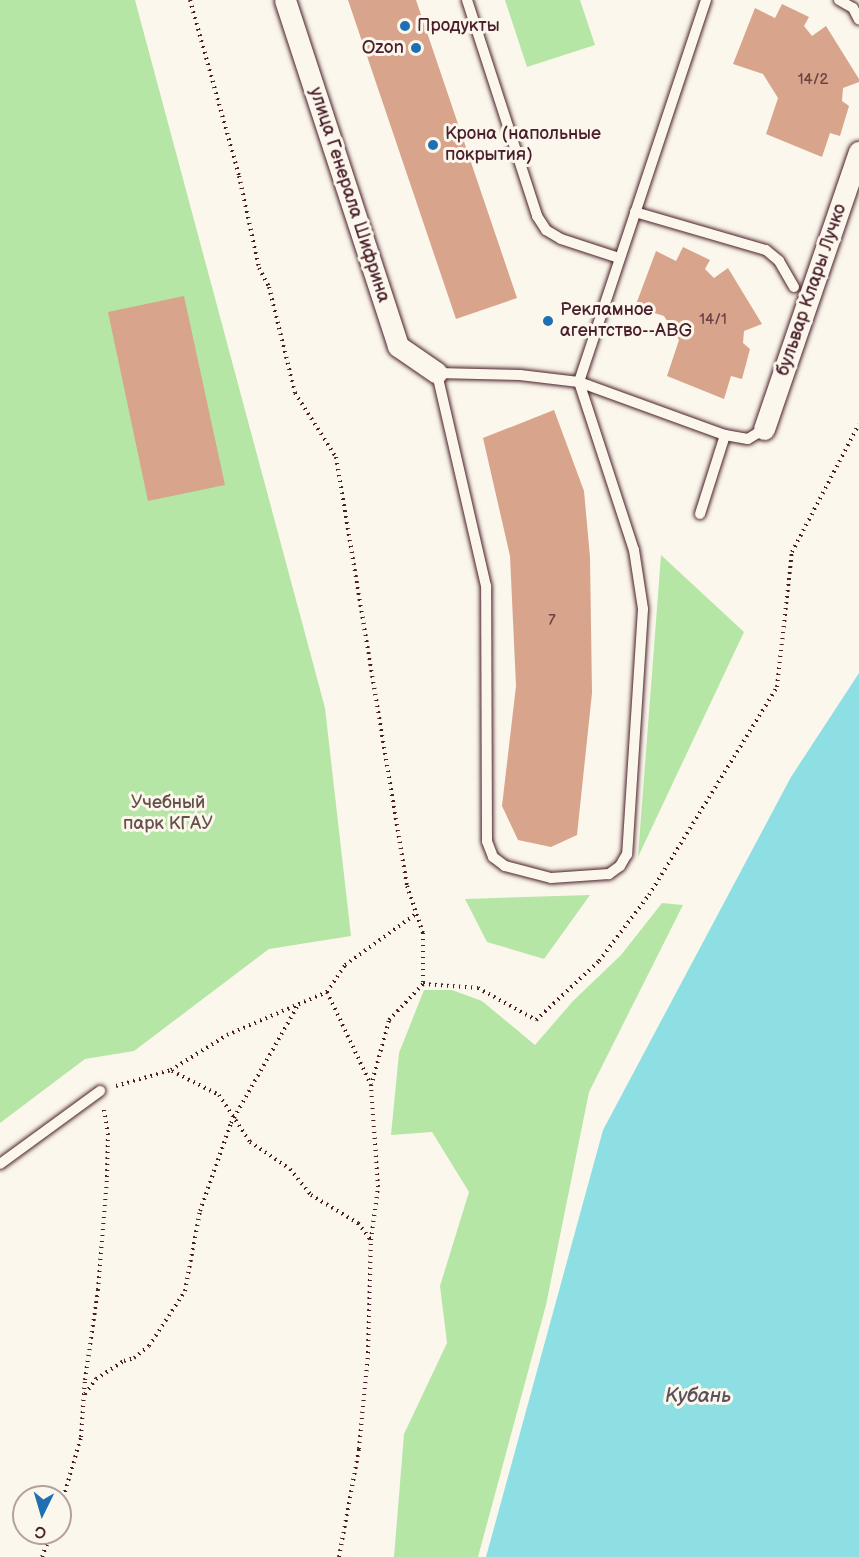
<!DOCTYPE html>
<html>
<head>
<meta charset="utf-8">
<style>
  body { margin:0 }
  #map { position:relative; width:859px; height:1557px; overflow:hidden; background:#fbf7ec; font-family:"Balsamiq Sans",sans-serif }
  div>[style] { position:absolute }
  .green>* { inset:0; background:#b6e6a6 }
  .water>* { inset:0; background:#8ddfe3 }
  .building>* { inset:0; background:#d8a48c }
  .path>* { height:4px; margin-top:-2px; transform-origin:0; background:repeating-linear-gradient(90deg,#4a1f2b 0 1.5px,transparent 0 6px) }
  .roads { filter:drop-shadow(0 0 2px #4a1f2b) drop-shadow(0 0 2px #4a1f2b) }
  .lane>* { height:10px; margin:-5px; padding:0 5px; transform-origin:5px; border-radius:5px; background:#fbf7ec }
  .street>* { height:21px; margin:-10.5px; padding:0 10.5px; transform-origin:10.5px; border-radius:10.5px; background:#fbf7ec }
  .dots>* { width:16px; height:16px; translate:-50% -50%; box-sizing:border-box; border:3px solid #fbf7ec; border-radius:50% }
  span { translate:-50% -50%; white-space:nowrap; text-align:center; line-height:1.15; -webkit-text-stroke:6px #fbf7ec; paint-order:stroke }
  .number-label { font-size:15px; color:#6e4043 }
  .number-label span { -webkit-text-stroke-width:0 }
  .poi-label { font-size:18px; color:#4a1f2b }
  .left { translate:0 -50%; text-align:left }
  .right { translate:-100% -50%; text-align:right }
  .street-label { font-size:18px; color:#4a1f2b }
  .park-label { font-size:18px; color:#65514a }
  .water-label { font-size:20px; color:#5b4f59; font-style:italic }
  .north { position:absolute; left:12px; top:1485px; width:60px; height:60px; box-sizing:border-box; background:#fbf7ec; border:2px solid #b4a19f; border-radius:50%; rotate:185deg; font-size:16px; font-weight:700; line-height:24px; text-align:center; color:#4a1f2b }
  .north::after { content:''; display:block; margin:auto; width:21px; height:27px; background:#1f6fb2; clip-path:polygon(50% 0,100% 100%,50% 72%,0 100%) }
</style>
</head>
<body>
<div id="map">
  <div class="green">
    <div style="clip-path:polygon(0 0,135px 0,325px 708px,351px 936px,269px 949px,134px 1051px,85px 1059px,0 1123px)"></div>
    <div style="clip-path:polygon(505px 0,580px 0,595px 45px,527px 67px)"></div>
    <div style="clip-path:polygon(661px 555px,744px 632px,638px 857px)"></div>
    <div style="clip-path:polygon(590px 895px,544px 959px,487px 942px,465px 899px)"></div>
    <div style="clip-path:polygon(662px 903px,683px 905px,589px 1092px,546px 1305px,478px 1557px,394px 1557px,404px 1434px,447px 1343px,440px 1286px,469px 1192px,432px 1132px,391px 1135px,399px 1053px,424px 990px,452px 990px,482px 1001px,535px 1045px,573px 1001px,621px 955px)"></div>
  </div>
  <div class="water">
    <div style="clip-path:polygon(859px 673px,859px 1557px,486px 1557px,603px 1130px,791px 777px)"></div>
  </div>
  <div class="building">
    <div style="clip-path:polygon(348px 0,416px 0,517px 298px,456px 319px)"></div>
    <div style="clip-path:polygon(782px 4px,809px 17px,804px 26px,812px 36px,826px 26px,859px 79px,859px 82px,843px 88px,842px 101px,849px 106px,840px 136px,830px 133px,822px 157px,766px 134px,778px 98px,763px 74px,733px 64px,755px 8px,775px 18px)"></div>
    <div style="clip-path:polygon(683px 247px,710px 260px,705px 269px,714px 278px,728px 268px,762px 324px,744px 331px,743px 343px,750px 349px,742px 379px,731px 376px,724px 399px,667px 376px,679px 340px,664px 316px,635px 307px,656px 251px,676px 261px)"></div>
    <div style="clip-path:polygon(184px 296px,225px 485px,148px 501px,108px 312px)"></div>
    <div style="clip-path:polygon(554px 410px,584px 491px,590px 557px,592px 693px,577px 835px,551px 847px,518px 840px,502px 806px,516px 686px,510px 556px,483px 438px)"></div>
  </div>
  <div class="path">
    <div style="left:190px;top:0;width:183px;rotate:74.4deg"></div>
    <div style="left:239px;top:176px;width:94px;rotate:77.7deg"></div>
    <div style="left:259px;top:268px;width:21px;rotate:62deg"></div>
    <div style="left:269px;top:287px;width:109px;rotate:76.2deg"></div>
    <div style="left:295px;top:393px;width:76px;rotate:57.4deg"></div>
    <div style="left:336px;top:457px;width:435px;rotate:80.6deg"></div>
    <div style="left:407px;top:886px;width:50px;rotate:71.2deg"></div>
    <div style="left:423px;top:933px;width:51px;rotate:90deg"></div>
    <div style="left:327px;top:992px;width:103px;rotate:64.7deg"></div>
    <div style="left:172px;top:1071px;width:53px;rotate:27.1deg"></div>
    <div style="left:219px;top:1095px;width:56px;rotate:56.6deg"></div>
    <div style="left:250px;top:1142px;width:48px;rotate:34deg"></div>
    <div style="left:290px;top:1169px;width:33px;rotate:51deg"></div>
    <div style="left:311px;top:1195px;width:55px;rotate:30.8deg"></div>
    <div style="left:358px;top:1223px;width:21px;rotate:53deg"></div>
    <div style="left:116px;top:1086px;width:57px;rotate:-16.2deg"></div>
    <div style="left:171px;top:1070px;width:66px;rotate:-32deg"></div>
    <div style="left:227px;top:1035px;width:109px;rotate:-23.3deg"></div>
    <div style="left:327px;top:992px;width:32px;rotate:-56deg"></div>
    <div style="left:345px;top:965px;width:87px;rotate:-35.7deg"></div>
    <div style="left:85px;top:1394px;width:19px;rotate:-54deg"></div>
    <div style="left:96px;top:1379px;width:33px;rotate:-33deg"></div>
    <div style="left:124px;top:1361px;width:10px;rotate:-17deg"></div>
    <div style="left:134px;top:1358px;width:19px;rotate:-39deg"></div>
    <div style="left:149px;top:1346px;width:66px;rotate:-56.8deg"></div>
    <div style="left:185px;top:1291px;width:81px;rotate:-79.4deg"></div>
    <div style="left:200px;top:1211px;width:93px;rotate:-70.6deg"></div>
    <div style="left:231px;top:1123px;width:136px;rotate:-60.4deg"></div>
    <div style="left:60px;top:1509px;width:75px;rotate:-73.7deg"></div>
    <div style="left:81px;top:1437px;width:57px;rotate:-86deg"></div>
    <div style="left:85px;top:1380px;width:91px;rotate:-81.8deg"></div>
    <div style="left:98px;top:1290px;width:113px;rotate:-85.4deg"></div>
    <div style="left:107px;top:1177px;width:42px;rotate:-88.6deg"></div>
    <div style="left:108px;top:1135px;width:26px;rotate:-99deg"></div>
    <div style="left:42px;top:1557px;width:26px;rotate:-69deg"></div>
    <div style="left:339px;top:1557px;width:110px;rotate:-79.5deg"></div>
    <div style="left:359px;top:1449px;width:96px;rotate:-84.6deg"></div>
    <div style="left:368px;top:1353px;width:113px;rotate:-88.5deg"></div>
    <div style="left:371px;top:1240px;width:53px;rotate:-82.5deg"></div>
    <div style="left:378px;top:1187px;width:101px;rotate:-94deg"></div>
    <div style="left:371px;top:1086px;width:68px;rotate:-74.7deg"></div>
    <div style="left:389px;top:1020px;width:50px;rotate:-46.6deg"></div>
    <div style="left:423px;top:984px;width:55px;rotate:4.2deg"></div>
    <div style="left:478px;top:988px;width:66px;rotate:28.9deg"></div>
    <div style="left:536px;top:1020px;width:86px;rotate:-43.1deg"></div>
    <div style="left:599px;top:961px;width:83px;rotate:-52.9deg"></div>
    <div style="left:649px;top:895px;width:244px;rotate:-58.4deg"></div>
    <div style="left:777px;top:687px;width:136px;rotate:-83.7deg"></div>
    <div style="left:792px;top:552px;width:144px;rotate:-62.4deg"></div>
  </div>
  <div class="roads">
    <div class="lane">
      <div style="left:467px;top:0;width:227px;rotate:72deg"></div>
      <div style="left:537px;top:216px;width:17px;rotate:57deg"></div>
      <div style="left:546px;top:230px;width:17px;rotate:31deg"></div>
      <div style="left:561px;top:239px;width:61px;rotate:18.1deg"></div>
      <div style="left:706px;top:0;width:403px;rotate:108.4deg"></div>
      <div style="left:579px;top:382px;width:177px;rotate:71.9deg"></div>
      <div style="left:634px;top:550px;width:60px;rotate:81.3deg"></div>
      <div style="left:643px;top:609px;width:246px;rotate:93.7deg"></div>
      <div style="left:627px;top:854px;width:14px;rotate:120deg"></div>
      <div style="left:620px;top:866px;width:14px;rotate:144deg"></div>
      <div style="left:609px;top:874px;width:58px;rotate:176.1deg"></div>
      <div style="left:551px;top:878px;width:48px;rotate:-165.4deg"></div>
      <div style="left:505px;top:866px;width:15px;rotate:-143deg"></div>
      <div style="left:493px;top:857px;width:17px;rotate:-111deg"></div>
      <div style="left:487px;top:841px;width:255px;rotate:-90.2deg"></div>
      <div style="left:486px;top:586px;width:219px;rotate:-103deg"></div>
      <div style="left:437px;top:373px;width:83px;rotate:1.4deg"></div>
      <div style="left:520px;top:375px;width:59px;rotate:6.8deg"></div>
      <div style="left:579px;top:382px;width:155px;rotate:20deg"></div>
      <div style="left:725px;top:435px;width:23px;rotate:10deg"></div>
      <div style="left:748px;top:439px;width:19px;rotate:-32deg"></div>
      <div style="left:839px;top:0;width:16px;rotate:30deg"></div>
      <div style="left:853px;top:8px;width:13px;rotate:63deg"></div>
      <div style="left:635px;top:212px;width:136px;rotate:16.2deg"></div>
      <div style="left:766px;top:250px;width:17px;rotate:40deg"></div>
      <div style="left:779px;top:261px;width:30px;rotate:60deg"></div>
      <div style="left:700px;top:514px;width:83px;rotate:-72.4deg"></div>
      <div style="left:0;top:1164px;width:124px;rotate:-36.1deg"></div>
    </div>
    <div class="street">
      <div style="left:285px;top:0;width:364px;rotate:71.9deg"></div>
      <div style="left:398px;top:346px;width:47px;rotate:34.7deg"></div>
      <div style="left:764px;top:429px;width:293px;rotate:-71.1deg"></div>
    </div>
  </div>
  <div class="dots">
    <div style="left:405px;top:26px;background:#1f6fb2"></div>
    <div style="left:416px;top:48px;background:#1f6fb2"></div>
    <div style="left:433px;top:145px;background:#1f6fb2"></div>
    <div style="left:548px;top:321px;background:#1f6fb2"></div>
  </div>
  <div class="number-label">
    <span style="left:813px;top:80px">14/2</span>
    <span style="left:713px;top:320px">14/1</span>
    <span style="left:552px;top:621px">7</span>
  </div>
  <div class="poi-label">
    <span class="left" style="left:417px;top:26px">Продукты</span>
    <span class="right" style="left:404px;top:48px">Ozon</span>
    <span class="left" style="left:445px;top:145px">Крона (напольные<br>покрытия)</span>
    <span class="left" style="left:560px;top:321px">Рекламное<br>агентство--ABG</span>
  </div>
  <div class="street-label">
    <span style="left:349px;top:195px;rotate:72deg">улица Генерала Шифрина</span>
    <span style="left:812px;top:290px;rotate:-71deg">бульвар Клары Лучко</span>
  </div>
  <div class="park-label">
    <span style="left:168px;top:814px">Учебный<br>парк КГАУ</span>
  </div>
  <div class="water-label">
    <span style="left:698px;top:1396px">Кубань</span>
  </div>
  <div class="north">С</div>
</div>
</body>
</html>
